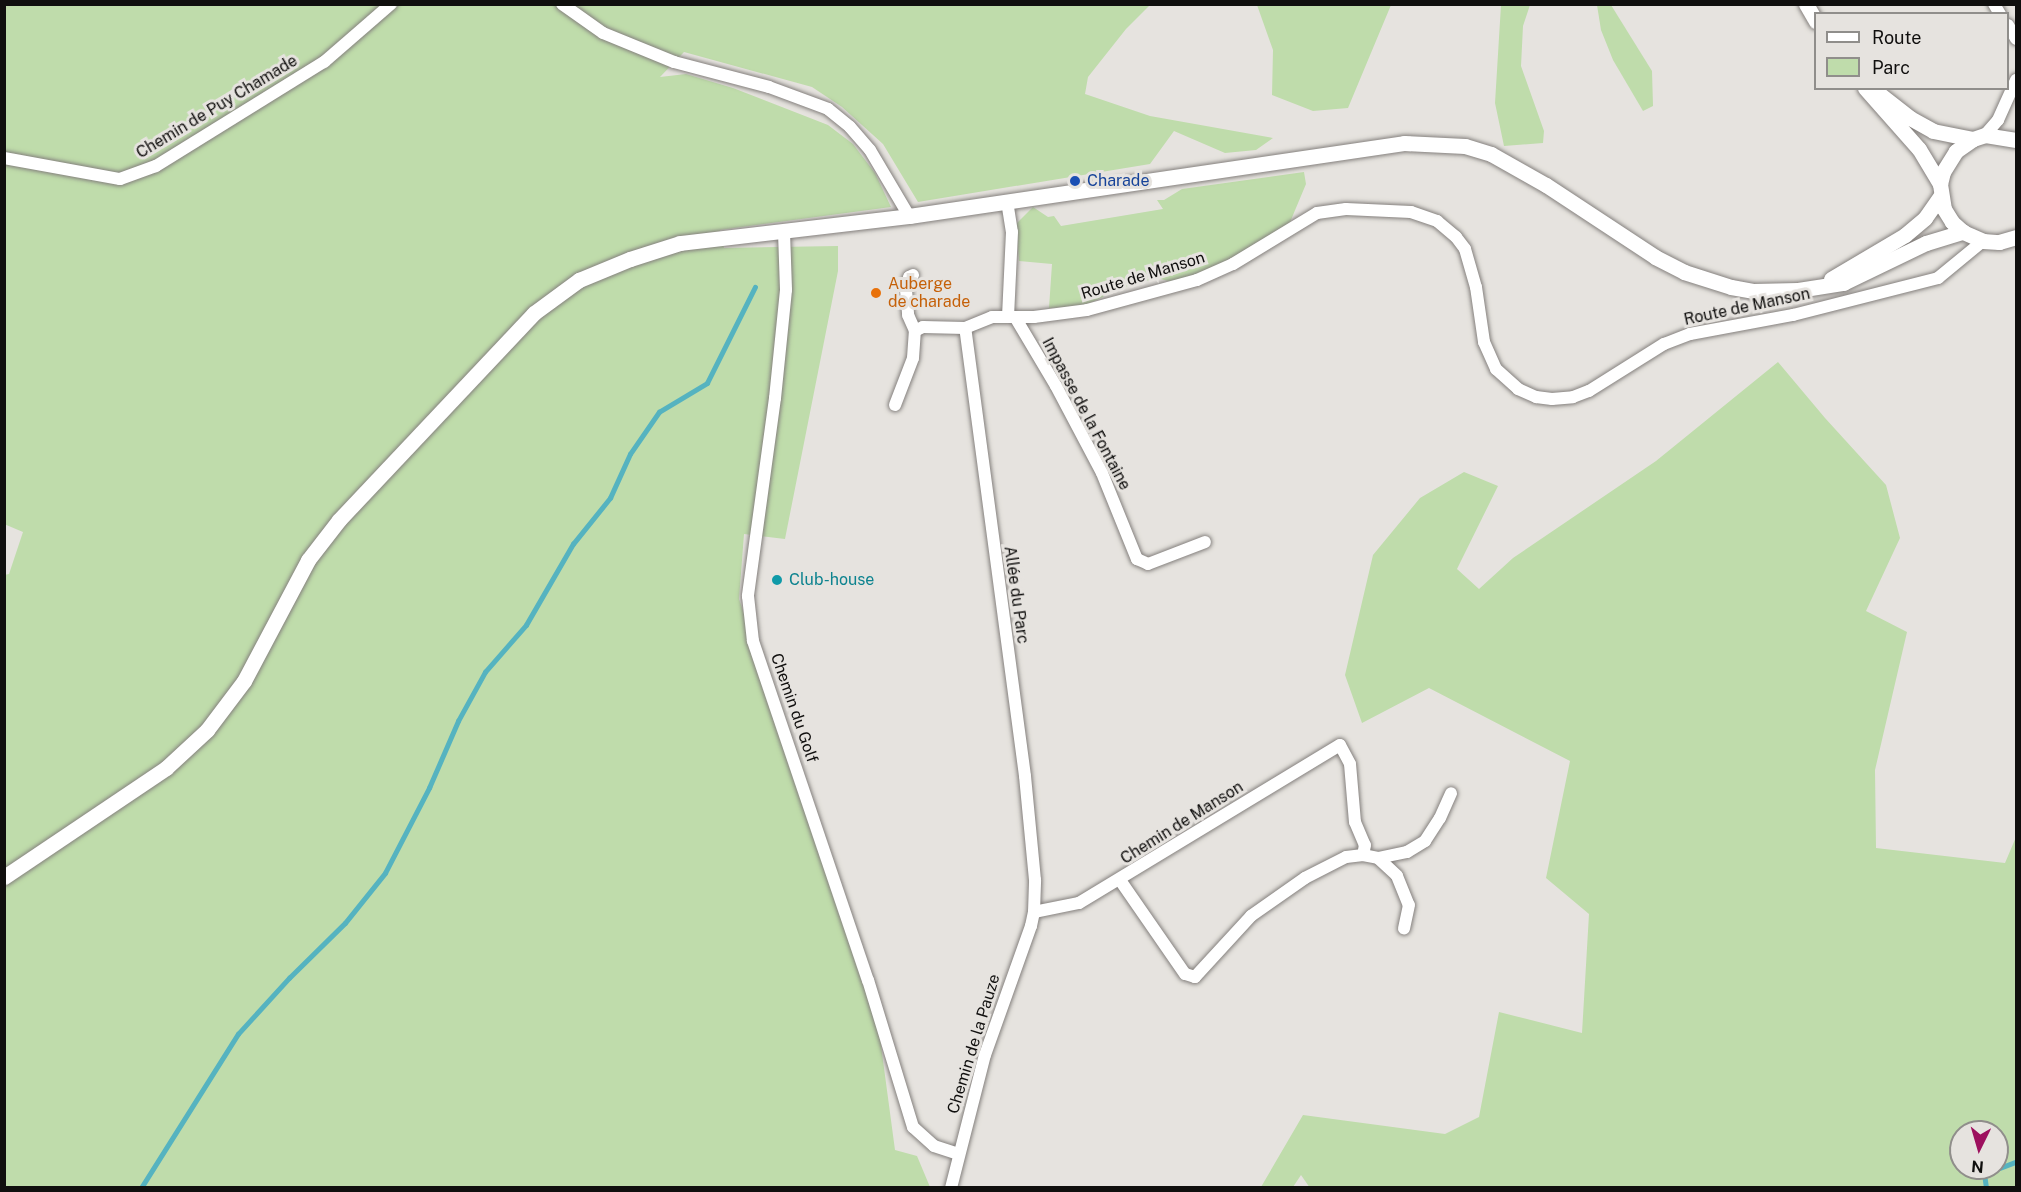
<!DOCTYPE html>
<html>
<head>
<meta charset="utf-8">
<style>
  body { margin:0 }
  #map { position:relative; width:2021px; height:1192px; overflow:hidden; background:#e6e3df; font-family:"Public Sans",sans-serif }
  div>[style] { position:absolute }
  .green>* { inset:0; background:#bfdcab }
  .stream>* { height:4.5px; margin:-2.25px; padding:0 2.25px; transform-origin:2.25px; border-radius:2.25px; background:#55b3c0 }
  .roads { filter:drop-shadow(0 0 2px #84807d) drop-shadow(0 0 2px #84807d) }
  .minor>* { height:12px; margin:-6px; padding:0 6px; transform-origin:6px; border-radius:6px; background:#fff }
  .tertiary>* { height:15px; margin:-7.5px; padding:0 7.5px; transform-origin:7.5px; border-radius:7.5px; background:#fff }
  .dots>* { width:16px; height:16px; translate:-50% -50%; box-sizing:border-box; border:3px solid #e6e3df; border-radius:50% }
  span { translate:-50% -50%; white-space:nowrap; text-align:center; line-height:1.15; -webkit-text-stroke:6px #e6e3df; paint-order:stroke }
  .street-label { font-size:16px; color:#100f0e }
  .transit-label { font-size:16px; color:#164399 }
  .left { translate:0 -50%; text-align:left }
  .food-label { font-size:16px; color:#c56008 }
  .culture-label { font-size:16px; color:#0d838f }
  .frame { position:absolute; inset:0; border:6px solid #100f0e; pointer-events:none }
  .legend { position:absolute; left:1814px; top:12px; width:195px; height:78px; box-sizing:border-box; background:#e6e3df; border:2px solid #908e8b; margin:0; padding:8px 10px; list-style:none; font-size:18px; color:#100f0e }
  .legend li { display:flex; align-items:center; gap:12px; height:30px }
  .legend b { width:30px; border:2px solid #908e8b }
  .north { position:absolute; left:1949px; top:1120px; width:60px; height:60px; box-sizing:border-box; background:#e6e3df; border:2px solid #908e8b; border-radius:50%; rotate:185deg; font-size:16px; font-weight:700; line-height:24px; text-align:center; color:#100f0e }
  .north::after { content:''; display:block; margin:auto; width:21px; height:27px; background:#9d105e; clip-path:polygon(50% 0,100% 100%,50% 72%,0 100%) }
</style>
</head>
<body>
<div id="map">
  <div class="green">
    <div style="clip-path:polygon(4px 5px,1150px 5px,1126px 29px,1088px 77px,1085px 94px,1150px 116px,1273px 138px,1256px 150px,1225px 153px,1174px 131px,1150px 164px,918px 202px,883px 144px,842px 107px,812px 87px,684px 52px,660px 77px,686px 74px,733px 88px,828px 125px,853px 144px,875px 173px,891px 207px,720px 230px,724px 248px,838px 246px,838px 271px,785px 539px,744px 534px,739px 599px,873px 986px,895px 1150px,917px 1156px,930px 1187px,5px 1187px,4px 575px,9px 574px,23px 532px,4px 524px)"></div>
    <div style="clip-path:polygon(1257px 5px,1391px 5px,1348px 108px,1313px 111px,1272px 95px,1273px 50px)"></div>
    <div style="clip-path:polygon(1501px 5px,1530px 5px,1523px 26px,1521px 66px,1544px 131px,1543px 143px,1504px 146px,1495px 103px)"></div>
    <div style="clip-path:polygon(1597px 5px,1611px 5px,1652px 71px,1653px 106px,1643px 111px,1613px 60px,1601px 30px)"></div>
    <div style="clip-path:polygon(1304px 172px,1306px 184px,1288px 227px,1222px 265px,1184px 279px,1172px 282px,1157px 278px,1106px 292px,1103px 297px,1084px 306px,1049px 308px,1052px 264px,1019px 261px,1016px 224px,1033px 207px,1048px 217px,1054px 216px,1061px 226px,1163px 209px,1157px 200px,1164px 200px,1182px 189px)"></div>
    <div style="clip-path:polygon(evenodd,1778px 362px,1825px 418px,1886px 485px,1900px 538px,1866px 611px,1907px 632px,1875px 770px,1876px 848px,2005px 863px,2016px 837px,2016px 1187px,1310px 1188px,1301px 1175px,1293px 1187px,1261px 1187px,1303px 1115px,1445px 1134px,1479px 1117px,1499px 1012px,1582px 1033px,1589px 914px,1546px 878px,1570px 761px,1429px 688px,1362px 723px,1345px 675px,1373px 555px,1420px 498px,1464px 472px,1498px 486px,1457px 569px,1479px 589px,1513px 558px,1656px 461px,1778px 362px,1961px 1132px,1997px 1132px,1997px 1168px,1961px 1168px,1961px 1132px)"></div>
  </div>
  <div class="stream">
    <div style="left:141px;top:1188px;width:182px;rotate:-57.8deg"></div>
    <div style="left:238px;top:1034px;width:76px;rotate:-47.7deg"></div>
    <div style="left:289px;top:978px;width:78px;rotate:-44.5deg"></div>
    <div style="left:345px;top:923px;width:64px;rotate:-51.3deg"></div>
    <div style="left:385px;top:873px;width:96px;rotate:-62.6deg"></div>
    <div style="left:429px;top:788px;width:73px;rotate:-66.6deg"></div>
    <div style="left:458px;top:721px;width:56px;rotate:-61.1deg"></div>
    <div style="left:485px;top:672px;width:62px;rotate:-48.9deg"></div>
    <div style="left:526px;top:625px;width:94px;rotate:-59.9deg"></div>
    <div style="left:573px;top:544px;width:59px;rotate:-51.2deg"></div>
    <div style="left:610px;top:498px;width:48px;rotate:-65.6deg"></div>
    <div style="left:630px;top:454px;width:51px;rotate:-55.4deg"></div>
    <div style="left:659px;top:412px;width:56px;rotate:-31.1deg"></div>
    <div style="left:707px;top:383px;width:107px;rotate:-63.4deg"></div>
    <div style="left:1986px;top:1188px;width:14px;rotate:-98deg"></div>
    <div style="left:1984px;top:1174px;width:34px;rotate:-21deg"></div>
  </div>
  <div class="roads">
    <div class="minor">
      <div style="left:562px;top:4px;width:50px;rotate:35.3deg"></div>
      <div style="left:603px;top:33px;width:77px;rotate:22.2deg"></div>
      <div style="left:674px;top:62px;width:98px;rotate:14.7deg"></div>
      <div style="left:769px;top:87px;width:63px;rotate:20.4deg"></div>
      <div style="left:828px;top:109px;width:28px;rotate:39deg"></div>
      <div style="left:850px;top:127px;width:30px;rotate:49deg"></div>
      <div style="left:870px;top:150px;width:77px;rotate:59.4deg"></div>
      <div style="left:1994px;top:4px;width:12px;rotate:59deg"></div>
      <div style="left:2008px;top:25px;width:16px;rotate:60deg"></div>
      <div style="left:1985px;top:135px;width:20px;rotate:-49deg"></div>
      <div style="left:1998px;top:120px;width:44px;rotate:-65.8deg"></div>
      <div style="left:4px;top:158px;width:118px;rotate:10.3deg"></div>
      <div style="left:120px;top:179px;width:38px;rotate:-20deg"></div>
      <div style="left:156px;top:166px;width:198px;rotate:-31.8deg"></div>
      <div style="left:324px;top:62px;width:89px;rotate:-40.9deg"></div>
      <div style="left:1007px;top:201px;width:31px;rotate:81deg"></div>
      <div style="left:1012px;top:232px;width:84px;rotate:92.7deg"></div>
      <div style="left:784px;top:232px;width:58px;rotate:88deg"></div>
      <div style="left:786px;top:290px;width:109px;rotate:95.8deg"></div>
      <div style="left:775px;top:398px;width:200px;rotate:97.8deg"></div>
      <div style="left:748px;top:596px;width:45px;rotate:83.7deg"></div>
      <div style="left:753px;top:641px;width:358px;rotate:71.3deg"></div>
      <div style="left:868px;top:980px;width:154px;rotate:73deg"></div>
      <div style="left:913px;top:1127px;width:28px;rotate:42deg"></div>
      <div style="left:934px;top:1146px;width:25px;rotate:18deg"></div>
      <div style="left:913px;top:275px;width:4px;rotate:153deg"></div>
      <div style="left:909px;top:277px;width:13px;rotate:103deg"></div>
      <div style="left:906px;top:290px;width:25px;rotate:85deg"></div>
      <div style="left:908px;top:315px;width:17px;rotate:66deg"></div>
      <div style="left:1015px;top:317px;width:80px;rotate:59.3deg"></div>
      <div style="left:1056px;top:386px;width:98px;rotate:62.1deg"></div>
      <div style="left:1102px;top:473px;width:93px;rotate:67.9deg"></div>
      <div style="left:1137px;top:559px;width:12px;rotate:24deg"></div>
      <div style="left:1148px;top:564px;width:61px;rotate:-21.1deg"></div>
      <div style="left:895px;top:405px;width:50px;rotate:-69deg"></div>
      <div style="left:913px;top:358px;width:27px;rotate:-86deg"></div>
      <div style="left:915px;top:331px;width:9px;rotate:-27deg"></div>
      <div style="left:923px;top:327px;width:42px;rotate:1.4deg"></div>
      <div style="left:1363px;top:855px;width:15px;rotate:11deg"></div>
      <div style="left:1378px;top:858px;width:30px;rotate:-12deg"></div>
      <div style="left:1407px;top:852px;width:21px;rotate:-31deg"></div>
      <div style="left:1425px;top:841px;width:27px;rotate:-57deg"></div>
      <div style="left:1440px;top:818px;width:27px;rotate:-66deg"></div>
      <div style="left:1378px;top:858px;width:26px;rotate:43deg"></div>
      <div style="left:1397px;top:876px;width:31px;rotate:68deg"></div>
      <div style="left:1409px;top:905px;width:24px;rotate:102deg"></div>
      <div style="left:1034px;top:912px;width:46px;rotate:-11.3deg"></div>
      <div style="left:1079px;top:903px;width:305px;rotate:-31.2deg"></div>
      <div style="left:1340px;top:745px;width:21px;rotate:62deg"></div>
      <div style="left:1350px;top:764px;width:58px;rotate:85.1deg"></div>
      <div style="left:1355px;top:822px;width:25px;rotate:67deg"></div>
      <div style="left:1365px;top:845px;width:10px;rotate:101deg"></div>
      <div style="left:1363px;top:855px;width:17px;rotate:173deg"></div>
      <div style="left:1346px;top:857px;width:46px;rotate:152.9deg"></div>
      <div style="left:1305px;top:878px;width:66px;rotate:144.9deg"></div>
      <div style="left:1251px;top:916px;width:83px;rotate:132.6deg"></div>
      <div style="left:1195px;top:977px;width:10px;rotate:-163deg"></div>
      <div style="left:1185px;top:974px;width:114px;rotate:-124.7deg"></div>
      <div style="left:951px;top:1188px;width:137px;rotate:-75.7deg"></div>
      <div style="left:985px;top:1055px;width:137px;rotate:-70.4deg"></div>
      <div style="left:1031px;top:926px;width:14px;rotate:-78deg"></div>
      <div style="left:1034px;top:912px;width:32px;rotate:-88deg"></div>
      <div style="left:1035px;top:880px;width:104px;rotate:-95.5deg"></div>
      <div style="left:1025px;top:776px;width:452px;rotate:-97.6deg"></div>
      <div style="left:965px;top:328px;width:29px;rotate:-22deg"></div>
      <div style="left:992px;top:317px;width:42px"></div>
      <div style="left:1034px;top:317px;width:53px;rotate:-7.5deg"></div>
      <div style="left:1087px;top:310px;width:114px;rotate:-15.3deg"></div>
      <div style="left:1197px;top:280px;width:39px;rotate:-24deg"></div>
      <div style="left:1233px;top:264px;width:98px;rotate:-31.3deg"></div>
      <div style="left:1317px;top:213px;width:29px;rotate:-8deg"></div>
      <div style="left:1346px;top:209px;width:65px;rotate:2.6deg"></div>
      <div style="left:1411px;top:212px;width:28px;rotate:19deg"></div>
      <div style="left:1437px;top:221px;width:25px;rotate:40deg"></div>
      <div style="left:1456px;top:237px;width:15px;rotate:53deg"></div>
      <div style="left:1465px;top:249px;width:40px;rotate:74deg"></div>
      <div style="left:1476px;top:287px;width:56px;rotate:81.7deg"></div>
      <div style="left:1484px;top:342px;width:30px;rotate:66deg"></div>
      <div style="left:1496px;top:369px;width:30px;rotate:42deg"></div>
      <div style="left:1518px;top:389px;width:20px;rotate:24deg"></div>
      <div style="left:1536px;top:397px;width:16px;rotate:7deg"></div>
      <div style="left:1552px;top:399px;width:21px;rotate:-5deg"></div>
      <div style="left:1573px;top:397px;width:17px;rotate:-21deg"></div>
      <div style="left:1589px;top:391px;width:89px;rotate:-32.1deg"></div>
      <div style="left:1664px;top:344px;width:28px;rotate:-21deg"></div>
      <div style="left:1690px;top:334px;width:105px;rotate:-10.5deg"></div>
      <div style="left:1793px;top:315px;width:150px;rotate:-14.3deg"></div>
      <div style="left:1938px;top:278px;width:58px;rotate:-39.4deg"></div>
    </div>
    <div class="tertiary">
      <div style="left:1806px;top:4px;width:20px;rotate:60deg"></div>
      <div style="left:1865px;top:88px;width:81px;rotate:48.5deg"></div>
      <div style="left:1919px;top:149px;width:41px;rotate:59deg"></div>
      <div style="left:1878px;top:93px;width:41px;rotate:38deg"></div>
      <div style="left:1910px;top:118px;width:26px;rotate:29deg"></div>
      <div style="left:1933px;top:131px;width:41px;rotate:11.3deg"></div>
      <div style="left:2016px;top:140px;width:31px;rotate:-171deg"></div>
      <div style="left:1985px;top:135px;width:13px;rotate:162deg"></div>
      <div style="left:1973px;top:139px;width:21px;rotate:145deg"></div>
      <div style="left:1956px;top:151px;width:25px;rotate:122deg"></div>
      <div style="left:1943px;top:172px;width:12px;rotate:104deg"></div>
      <div style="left:1940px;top:184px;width:25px;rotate:81deg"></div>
      <div style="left:1944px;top:209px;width:15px;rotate:58deg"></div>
      <div style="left:1952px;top:222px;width:15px;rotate:42deg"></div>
      <div style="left:1963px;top:232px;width:22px;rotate:24deg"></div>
      <div style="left:1983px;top:241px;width:16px;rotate:4deg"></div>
      <div style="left:1999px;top:242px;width:18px;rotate:-16deg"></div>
      <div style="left:1831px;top:279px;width:86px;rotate:-30.7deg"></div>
      <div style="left:1905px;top:235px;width:26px;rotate:-40deg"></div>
      <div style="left:1925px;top:218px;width:28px;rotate:-55deg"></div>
      <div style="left:4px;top:877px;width:195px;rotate:-33.9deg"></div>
      <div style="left:166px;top:768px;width:56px;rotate:-42.8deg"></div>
      <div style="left:207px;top:730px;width:61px;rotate:-52.9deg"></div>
      <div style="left:244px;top:681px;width:137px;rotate:-62.1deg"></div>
      <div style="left:308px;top:560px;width:51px;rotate:-52.2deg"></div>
      <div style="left:339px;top:520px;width:284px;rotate:-46.7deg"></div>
      <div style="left:534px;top:313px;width:56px;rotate:-36.3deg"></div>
      <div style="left:579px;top:280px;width:55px;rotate:-22.4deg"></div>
      <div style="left:630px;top:259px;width:52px;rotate:-17.7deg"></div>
      <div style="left:680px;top:243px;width:231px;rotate:-6.7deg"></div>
      <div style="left:909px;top:216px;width:500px;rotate:-8.39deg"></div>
      <div style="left:1404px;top:143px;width:61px;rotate:2.8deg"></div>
      <div style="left:1465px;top:146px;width:27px;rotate:17deg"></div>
      <div style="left:1491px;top:154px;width:63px;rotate:29.4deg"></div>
      <div style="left:1546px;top:185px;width:131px;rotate:33.4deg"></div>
      <div style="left:1655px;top:257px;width:33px;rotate:27deg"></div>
      <div style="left:1684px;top:272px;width:49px;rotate:17.7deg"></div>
      <div style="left:1731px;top:287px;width:22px;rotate:10deg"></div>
      <div style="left:1753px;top:291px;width:45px;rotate:-1.3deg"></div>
      <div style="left:1798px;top:290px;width:46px;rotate:-8.8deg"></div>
      <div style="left:1843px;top:283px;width:92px;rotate:-25.7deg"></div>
      <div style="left:1926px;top:243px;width:39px;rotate:-17deg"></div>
    </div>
  </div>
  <div class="dots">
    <div style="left:1075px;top:181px;background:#1a4fb4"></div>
    <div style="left:876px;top:293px;background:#e8710a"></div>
    <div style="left:777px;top:580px;background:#0f9aa8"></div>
  </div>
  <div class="street-label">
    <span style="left:217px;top:107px;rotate:-31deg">Chemin de Puy Chamade</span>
    <span style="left:1143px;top:276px;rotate:-17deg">Route de Manson</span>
    <span style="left:1747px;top:307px;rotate:-12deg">Route de Manson</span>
    <span style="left:1086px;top:414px;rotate:62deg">Impasse de la Fontaine</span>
    <span style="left:1016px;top:595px;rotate:82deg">Allée du Parc</span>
    <span style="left:794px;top:708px;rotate:71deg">Chemin du Golf</span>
    <span style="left:1182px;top:823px;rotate:-32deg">Chemin de Manson</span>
    <span style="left:974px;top:1044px;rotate:-73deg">Chemin de la Pauze</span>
  </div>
  <div class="transit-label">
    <span class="left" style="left:1087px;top:181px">Charade</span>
  </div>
  <div class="food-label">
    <span class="left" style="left:888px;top:293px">Auberge<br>de charade</span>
  </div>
  <div class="culture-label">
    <span class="left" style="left:789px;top:580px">Club-house</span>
  </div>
  <div class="frame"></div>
  <ul class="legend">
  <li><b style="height:8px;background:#fff"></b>Route</li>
  <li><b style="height:16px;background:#bfdcab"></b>Parc</li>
  </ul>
  <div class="north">N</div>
</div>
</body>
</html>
